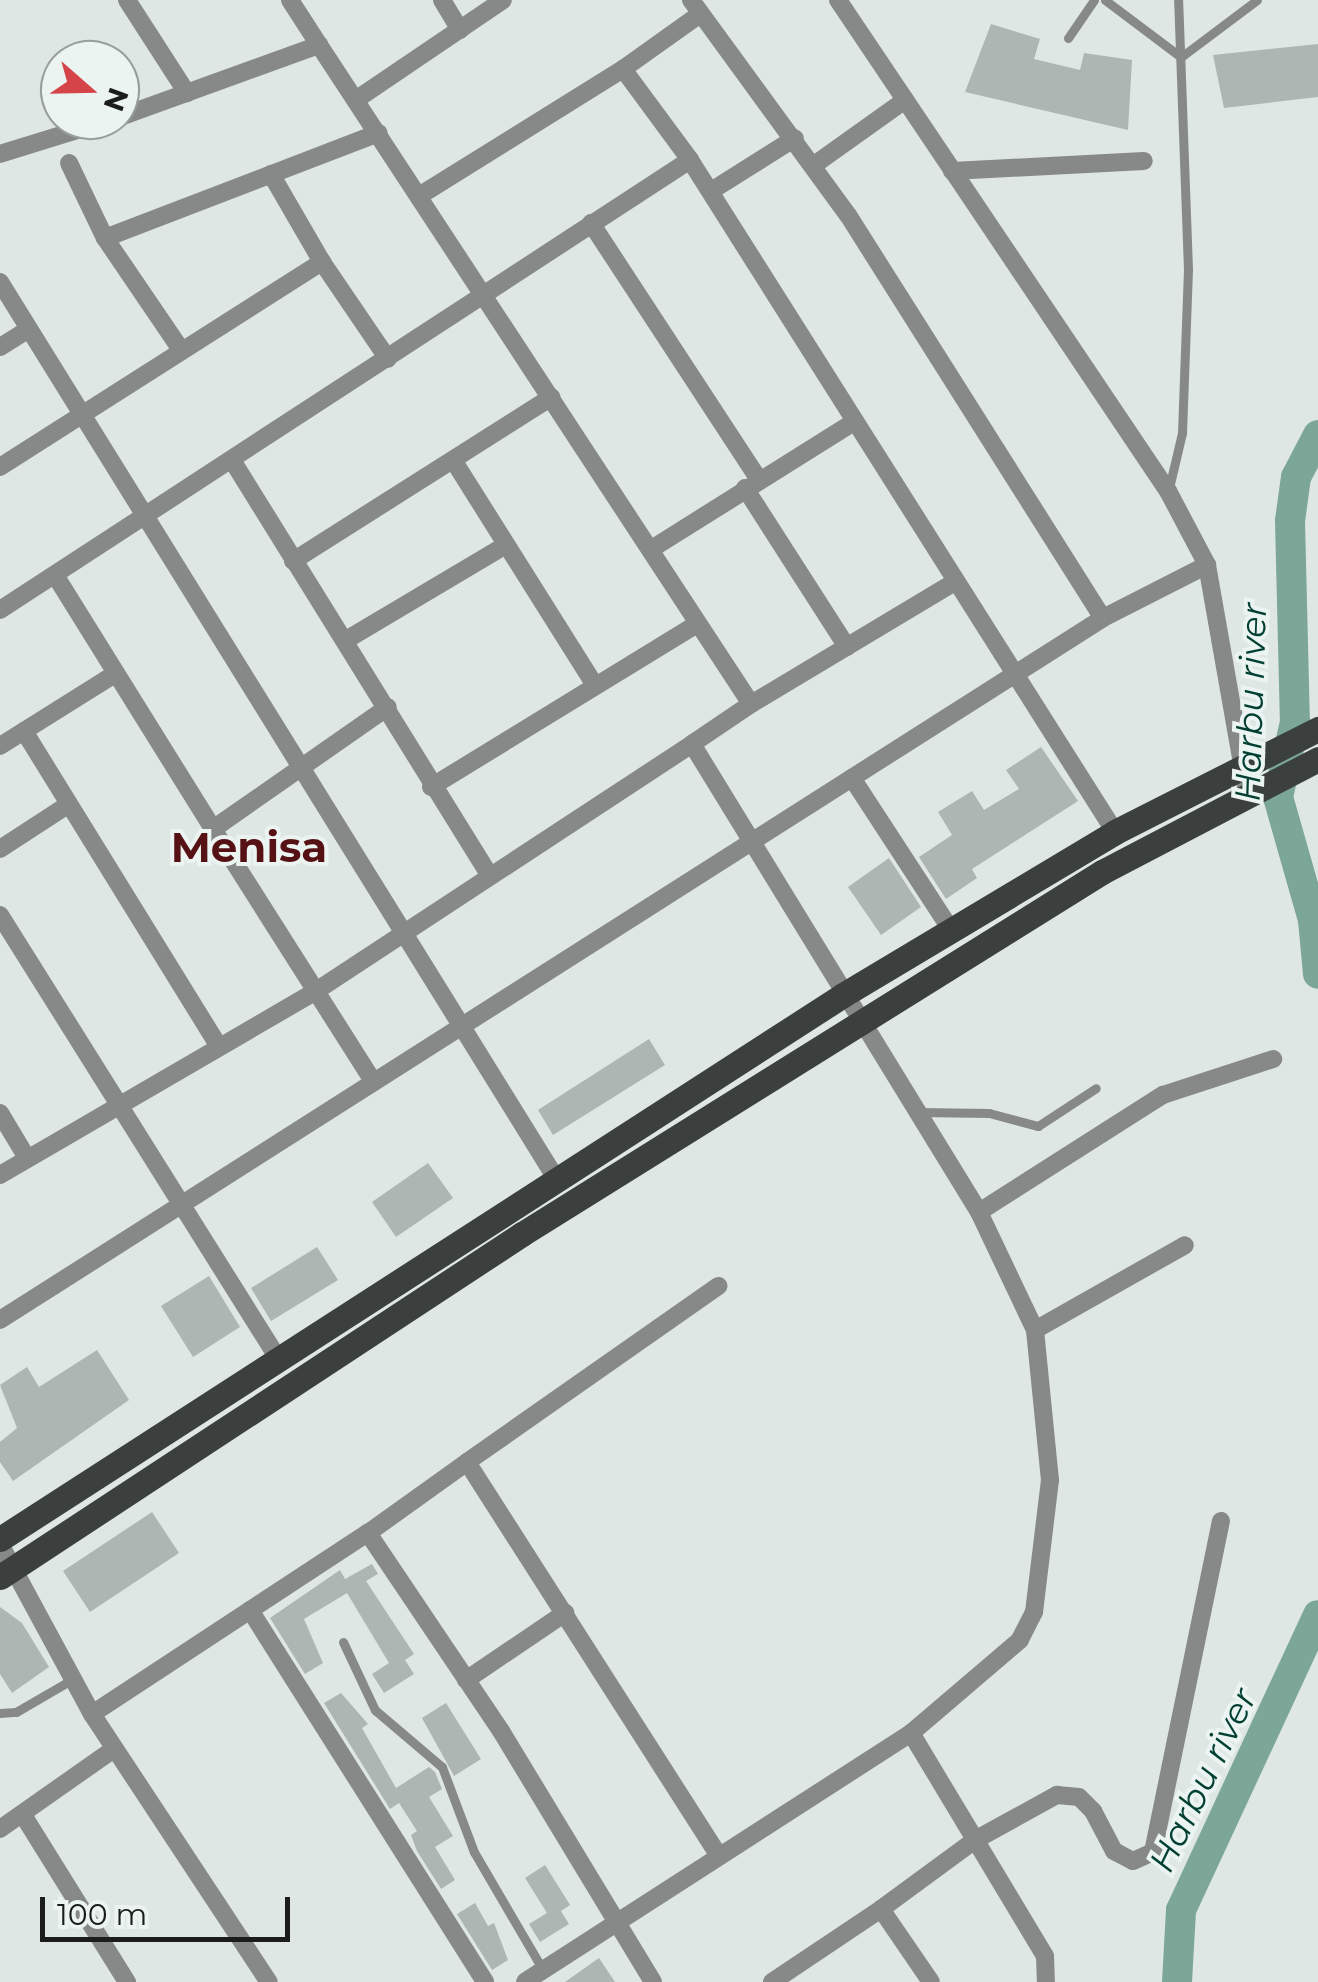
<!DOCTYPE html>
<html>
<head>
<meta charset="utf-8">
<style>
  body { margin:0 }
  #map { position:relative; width:1318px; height:1982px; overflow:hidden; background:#dee7e4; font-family:Montserrat,sans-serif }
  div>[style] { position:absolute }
  .river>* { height:30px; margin:-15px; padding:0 15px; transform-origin:15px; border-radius:15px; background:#7ca698 }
  .building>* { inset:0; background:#aeb6b3 }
  .service>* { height:9px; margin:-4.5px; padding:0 4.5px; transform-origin:4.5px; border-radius:4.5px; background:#868988 }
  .minor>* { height:18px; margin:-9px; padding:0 9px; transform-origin:9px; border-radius:9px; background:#868988 }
  .primary>* { height:25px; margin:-12.5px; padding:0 12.5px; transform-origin:12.5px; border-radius:12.5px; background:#3b403e }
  span { translate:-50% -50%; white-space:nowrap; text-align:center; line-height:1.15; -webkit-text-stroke:8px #ebf4f1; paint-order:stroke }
  .water-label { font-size:35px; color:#003f31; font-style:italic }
  .district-label { font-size:42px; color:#561115; font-weight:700 }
  .north { position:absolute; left:40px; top:40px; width:100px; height:100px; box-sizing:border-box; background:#ebf4f1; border:2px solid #979e9c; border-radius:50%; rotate:110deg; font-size:28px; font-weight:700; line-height:40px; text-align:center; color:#1a1d1c }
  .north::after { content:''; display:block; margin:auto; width:35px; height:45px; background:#d44449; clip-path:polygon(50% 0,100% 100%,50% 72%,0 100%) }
  .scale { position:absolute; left:40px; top:1897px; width:250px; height:45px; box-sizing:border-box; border:5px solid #1a1d1c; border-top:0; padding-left:12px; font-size:30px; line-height:35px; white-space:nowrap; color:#1a1d1c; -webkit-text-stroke:8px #ebf4f1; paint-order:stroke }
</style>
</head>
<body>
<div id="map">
  <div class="river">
    <div style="left:1318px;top:435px;width:47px;rotate:117.6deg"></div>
    <div style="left:1296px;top:477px;width:44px;rotate:97.8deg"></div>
    <div style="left:1290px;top:521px;width:201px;rotate:88.6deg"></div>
    <div style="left:1295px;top:722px;width:77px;rotate:102.8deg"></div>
    <div style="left:1278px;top:797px;width:128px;rotate:74.1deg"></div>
    <div style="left:1313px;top:920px;width:54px;rotate:84.7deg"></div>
    <div style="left:1177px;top:1982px;width:72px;rotate:-86.8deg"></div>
    <div style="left:1181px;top:1910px;width:325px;rotate:-65.1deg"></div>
  </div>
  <div class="building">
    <div style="clip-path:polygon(991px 24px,1040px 39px,1034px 59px,1080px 70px,1084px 53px,1132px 60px,1128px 130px,965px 92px)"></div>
    <div style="clip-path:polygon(1318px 44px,1318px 97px,1224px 108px,1213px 55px)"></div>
    <div style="clip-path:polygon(1041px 747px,1078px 801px,972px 869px,977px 878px,946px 899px,919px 857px,952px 835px,938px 812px,972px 791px,984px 810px,1019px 789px,1006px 770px)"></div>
    <div style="clip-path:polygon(889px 858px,921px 907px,881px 935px,848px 887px)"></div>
    <div style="clip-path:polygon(649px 1039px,665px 1065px,553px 1135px,538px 1110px)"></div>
    <div style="clip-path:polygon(428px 1163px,453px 1198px,396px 1237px,372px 1202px)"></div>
    <div style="clip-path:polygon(317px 1247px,338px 1280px,271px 1321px,251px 1288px)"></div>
    <div style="clip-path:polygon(209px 1276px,240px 1327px,193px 1357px,161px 1306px)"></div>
    <div style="clip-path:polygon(97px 1350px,129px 1400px,13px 1481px,0 1462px,0 1442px,17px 1428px,0 1385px,27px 1367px,39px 1387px)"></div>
    <div style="clip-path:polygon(152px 1512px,179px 1553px,90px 1612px,63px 1571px)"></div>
    <div style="clip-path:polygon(372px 1564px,378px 1574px,366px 1581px,414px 1654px,405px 1660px,414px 1674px,384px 1693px,372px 1674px,389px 1663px,347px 1593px,304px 1619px,323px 1663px,305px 1674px,270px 1618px,340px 1570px,345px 1579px)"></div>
    <div style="clip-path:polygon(0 1607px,22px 1623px,49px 1667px,12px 1693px,0 1674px)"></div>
    <div style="clip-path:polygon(341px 1693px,368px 1724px,362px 1728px,396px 1788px,429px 1767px,435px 1772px,442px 1789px,429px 1797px,453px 1836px,435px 1847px,455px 1880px,441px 1889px,417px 1851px,411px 1835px,417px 1831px,399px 1803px,390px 1809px,324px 1703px)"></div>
    <div style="clip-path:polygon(446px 1703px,481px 1759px,454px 1776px,422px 1718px)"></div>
    <div style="clip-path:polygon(545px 1865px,570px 1905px,561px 1911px,569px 1924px,540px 1942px,529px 1924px,547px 1913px,525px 1878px)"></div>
    <div style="clip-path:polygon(475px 1903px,488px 1926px,494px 1923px,508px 1960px,492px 1970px,457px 1914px)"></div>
    <div style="clip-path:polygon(599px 1958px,615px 1982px,565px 1982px)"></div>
  </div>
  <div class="service">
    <div style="left:1105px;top:0;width:95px;rotate:36.9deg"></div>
    <div style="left:1181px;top:57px;width:95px;rotate:-36.9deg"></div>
    <div style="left:1068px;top:38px;width:46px;rotate:-55.6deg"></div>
    <div style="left:1169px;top:488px;width:57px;rotate:-76.7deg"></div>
    <div style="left:1182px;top:433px;width:164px;rotate:-87.9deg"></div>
    <div style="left:1188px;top:269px;width:269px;rotate:-92.1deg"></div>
    <div style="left:918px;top:1112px;width:71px;rotate:0.8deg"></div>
    <div style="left:989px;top:1113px;width:51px;rotate:14.9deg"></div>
    <div style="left:1038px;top:1126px;width:69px;rotate:-33.2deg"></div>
    <div style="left:343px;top:1642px;width:75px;rotate:64.8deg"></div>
    <div style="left:375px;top:1710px;width:88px;rotate:40.4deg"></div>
    <div style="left:442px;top:1767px;width:91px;rotate:69.4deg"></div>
    <div style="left:474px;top:1852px;width:137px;rotate:59.7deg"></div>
    <div style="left:0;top:1713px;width:16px;rotate:-4deg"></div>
    <div style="left:16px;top:1712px;width:66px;rotate:-30.1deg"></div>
  </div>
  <div class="minor">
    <div style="left:127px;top:0;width:111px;rotate:57.2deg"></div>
    <div style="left:290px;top:0;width:54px;rotate:57.2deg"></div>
    <div style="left:442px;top:0;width:35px;rotate:59deg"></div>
    <div style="left:691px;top:0;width:266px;rotate:53.9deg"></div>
    <div style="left:848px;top:215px;width:477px;rotate:57.7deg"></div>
    <div style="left:838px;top:0;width:592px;rotate:56.1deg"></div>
    <div style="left:1168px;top:491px;width:84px;rotate:62.2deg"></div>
    <div style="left:1207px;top:565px;width:230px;rotate:80deg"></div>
    <div style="left:623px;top:69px;width:95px;rotate:-35.5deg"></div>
    <div style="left:357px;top:99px;width:176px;rotate:-34.1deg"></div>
    <div style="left:120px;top:117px;width:212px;rotate:-19.9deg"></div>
    <div style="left:319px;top:45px;width:788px;rotate:56.75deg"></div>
    <div style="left:751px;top:704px;width:71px;rotate:145.9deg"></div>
    <div style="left:692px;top:744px;width:549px;rotate:58.48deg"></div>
    <div style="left:979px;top:1212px;width:131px;rotate:64.6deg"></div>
    <div style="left:1035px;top:1330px;width:151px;rotate:84.3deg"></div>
    <div style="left:1050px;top:1480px;width:133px;rotate:96.9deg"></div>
    <div style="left:1034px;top:1612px;width:31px;rotate:117deg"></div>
    <div style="left:1020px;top:1640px;width:143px;rotate:139.5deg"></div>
    <div style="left:911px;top:1733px;width:459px;rotate:147.2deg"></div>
    <div style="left:0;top:154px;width:115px;rotate:-17.2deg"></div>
    <div style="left:69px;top:163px;width:83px;rotate:64.4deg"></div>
    <div style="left:105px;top:238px;width:135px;rotate:55.8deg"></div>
    <div style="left:814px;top:165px;width:112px;rotate:-35.5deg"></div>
    <div style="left:952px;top:171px;width:192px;rotate:-3deg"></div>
    <div style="left:271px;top:174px;width:102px;rotate:59.9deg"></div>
    <div style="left:711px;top:191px;width:99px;rotate:-32.2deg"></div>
    <div style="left:419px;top:196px;width:240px;rotate:-31.9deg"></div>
    <div style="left:623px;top:69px;width:113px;rotate:53.6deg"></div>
    <div style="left:591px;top:223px;width:307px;rotate:56.8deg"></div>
    <div style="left:105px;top:238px;width:293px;rotate:-21deg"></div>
    <div style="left:0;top:282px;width:1051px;rotate:58.19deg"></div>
    <div style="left:0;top:347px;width:31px;rotate:-32deg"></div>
    <div style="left:232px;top:460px;width:486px;rotate:58.2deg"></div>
    <div style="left:455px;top:463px;width:262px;rotate:57.8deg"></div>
    <div style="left:0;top:467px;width:382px;rotate:-32.5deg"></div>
    <div style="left:322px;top:262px;width:117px;rotate:55.8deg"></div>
    <div style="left:745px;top:488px;width:189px;rotate:57.3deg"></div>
    <div style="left:653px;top:548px;width:235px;rotate:-32.1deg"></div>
    <div style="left:293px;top:561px;width:306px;rotate:-32.4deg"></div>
    <div style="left:55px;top:575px;width:299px;rotate:58.1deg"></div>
    <div style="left:213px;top:829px;width:213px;rotate:-34.9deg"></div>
    <div style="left:0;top:610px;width:824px;rotate:-33.11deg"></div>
    <div style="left:690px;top:160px;width:795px;rotate:57.69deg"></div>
    <div style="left:346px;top:640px;width:186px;rotate:-30.7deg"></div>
    <div style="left:751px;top:704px;width:235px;rotate:-30.9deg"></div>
    <div style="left:24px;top:731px;width:368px;rotate:58.3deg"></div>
    <div style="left:0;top:746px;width:133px;rotate:-32.1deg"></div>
    <div style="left:852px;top:778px;width:181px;rotate:56.9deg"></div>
    <div style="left:431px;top:787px;width:312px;rotate:-31.5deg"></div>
    <div style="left:213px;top:829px;width:297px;rotate:57.6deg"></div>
    <div style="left:0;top:849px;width:82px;rotate:-33.1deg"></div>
    <div style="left:0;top:915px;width:525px;rotate:57.91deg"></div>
    <div style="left:0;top:1113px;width:52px;rotate:59deg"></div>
    <div style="left:0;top:1175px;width:366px;rotate:-30.2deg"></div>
    <div style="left:316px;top:991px;width:450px;rotate:-33.3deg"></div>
    <div style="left:979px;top:1212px;width:218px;rotate:-32.5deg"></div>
    <div style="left:1163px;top:1095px;width:116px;rotate:-18.1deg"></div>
    <div style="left:0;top:1320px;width:1307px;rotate:-32.47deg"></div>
    <div style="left:1103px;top:618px;width:117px;rotate:-27deg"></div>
    <div style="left:1035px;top:1330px;width:172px;rotate:-29.5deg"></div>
    <div style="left:467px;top:1462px;width:307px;rotate:-35deg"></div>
    <div style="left:0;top:1544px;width:193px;rotate:61.6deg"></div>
    <div style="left:92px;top:1714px;width:321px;rotate:56.6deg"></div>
    <div style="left:250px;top:1610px;width:440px;rotate:57.7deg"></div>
    <div style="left:466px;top:1680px;width:120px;rotate:-34.1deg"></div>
    <div style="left:92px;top:1714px;width:330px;rotate:-33.3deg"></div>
    <div style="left:911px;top:1733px;width:260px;rotate:59deg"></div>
    <div style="left:1045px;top:1956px;width:26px;rotate:88deg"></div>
    <div style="left:23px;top:1815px;width:197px;rotate:58.1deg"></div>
    <div style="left:0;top:1829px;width:139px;rotate:-35.1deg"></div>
    <div style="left:881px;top:1909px;width:117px;rotate:-36.3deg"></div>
    <div style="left:975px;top:1840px;width:94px;rotate:-28.8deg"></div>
    <div style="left:1057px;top:1795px;width:22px;rotate:5deg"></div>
    <div style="left:1079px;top:1797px;width:20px;rotate:45deg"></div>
    <div style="left:1093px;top:1811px;width:45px;rotate:62.3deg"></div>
    <div style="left:1114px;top:1851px;width:21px;rotate:28deg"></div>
    <div style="left:1133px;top:1861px;width:22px;rotate:-24deg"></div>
    <div style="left:1153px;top:1852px;width:338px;rotate:-78.4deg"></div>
    <div style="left:653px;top:1982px;width:293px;rotate:-121.2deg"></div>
    <div style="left:501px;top:1731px;width:239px;rotate:-123.9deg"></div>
    <div style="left:368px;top:1533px;width:122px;rotate:-35.6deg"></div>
    <div style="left:467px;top:1462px;width:466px;rotate:57.4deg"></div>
    <div style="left:772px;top:1982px;width:131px;rotate:-33.8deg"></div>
    <div style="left:881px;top:1909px;width:88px;rotate:55.6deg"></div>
  </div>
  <div class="primary">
    <div style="left:0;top:1539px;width:1003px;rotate:-32.83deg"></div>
    <div style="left:843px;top:995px;width:317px;rotate:-30.9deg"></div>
    <div style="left:1115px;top:832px;width:228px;rotate:-26.9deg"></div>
    <div style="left:0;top:1577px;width:625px;rotate:-33.31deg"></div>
    <div style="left:522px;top:1234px;width:684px;rotate:-31.97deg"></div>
    <div style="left:1102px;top:872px;width:244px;rotate:-27.6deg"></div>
  </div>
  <div class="water-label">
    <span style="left:1251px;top:702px;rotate:-88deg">Harbu river</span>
    <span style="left:1203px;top:1780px;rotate:-64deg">Harbu river</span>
  </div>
  <div class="district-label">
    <span style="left:249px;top:847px">Menisa</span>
  </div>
  <div class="north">N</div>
  <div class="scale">100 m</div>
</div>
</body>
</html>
